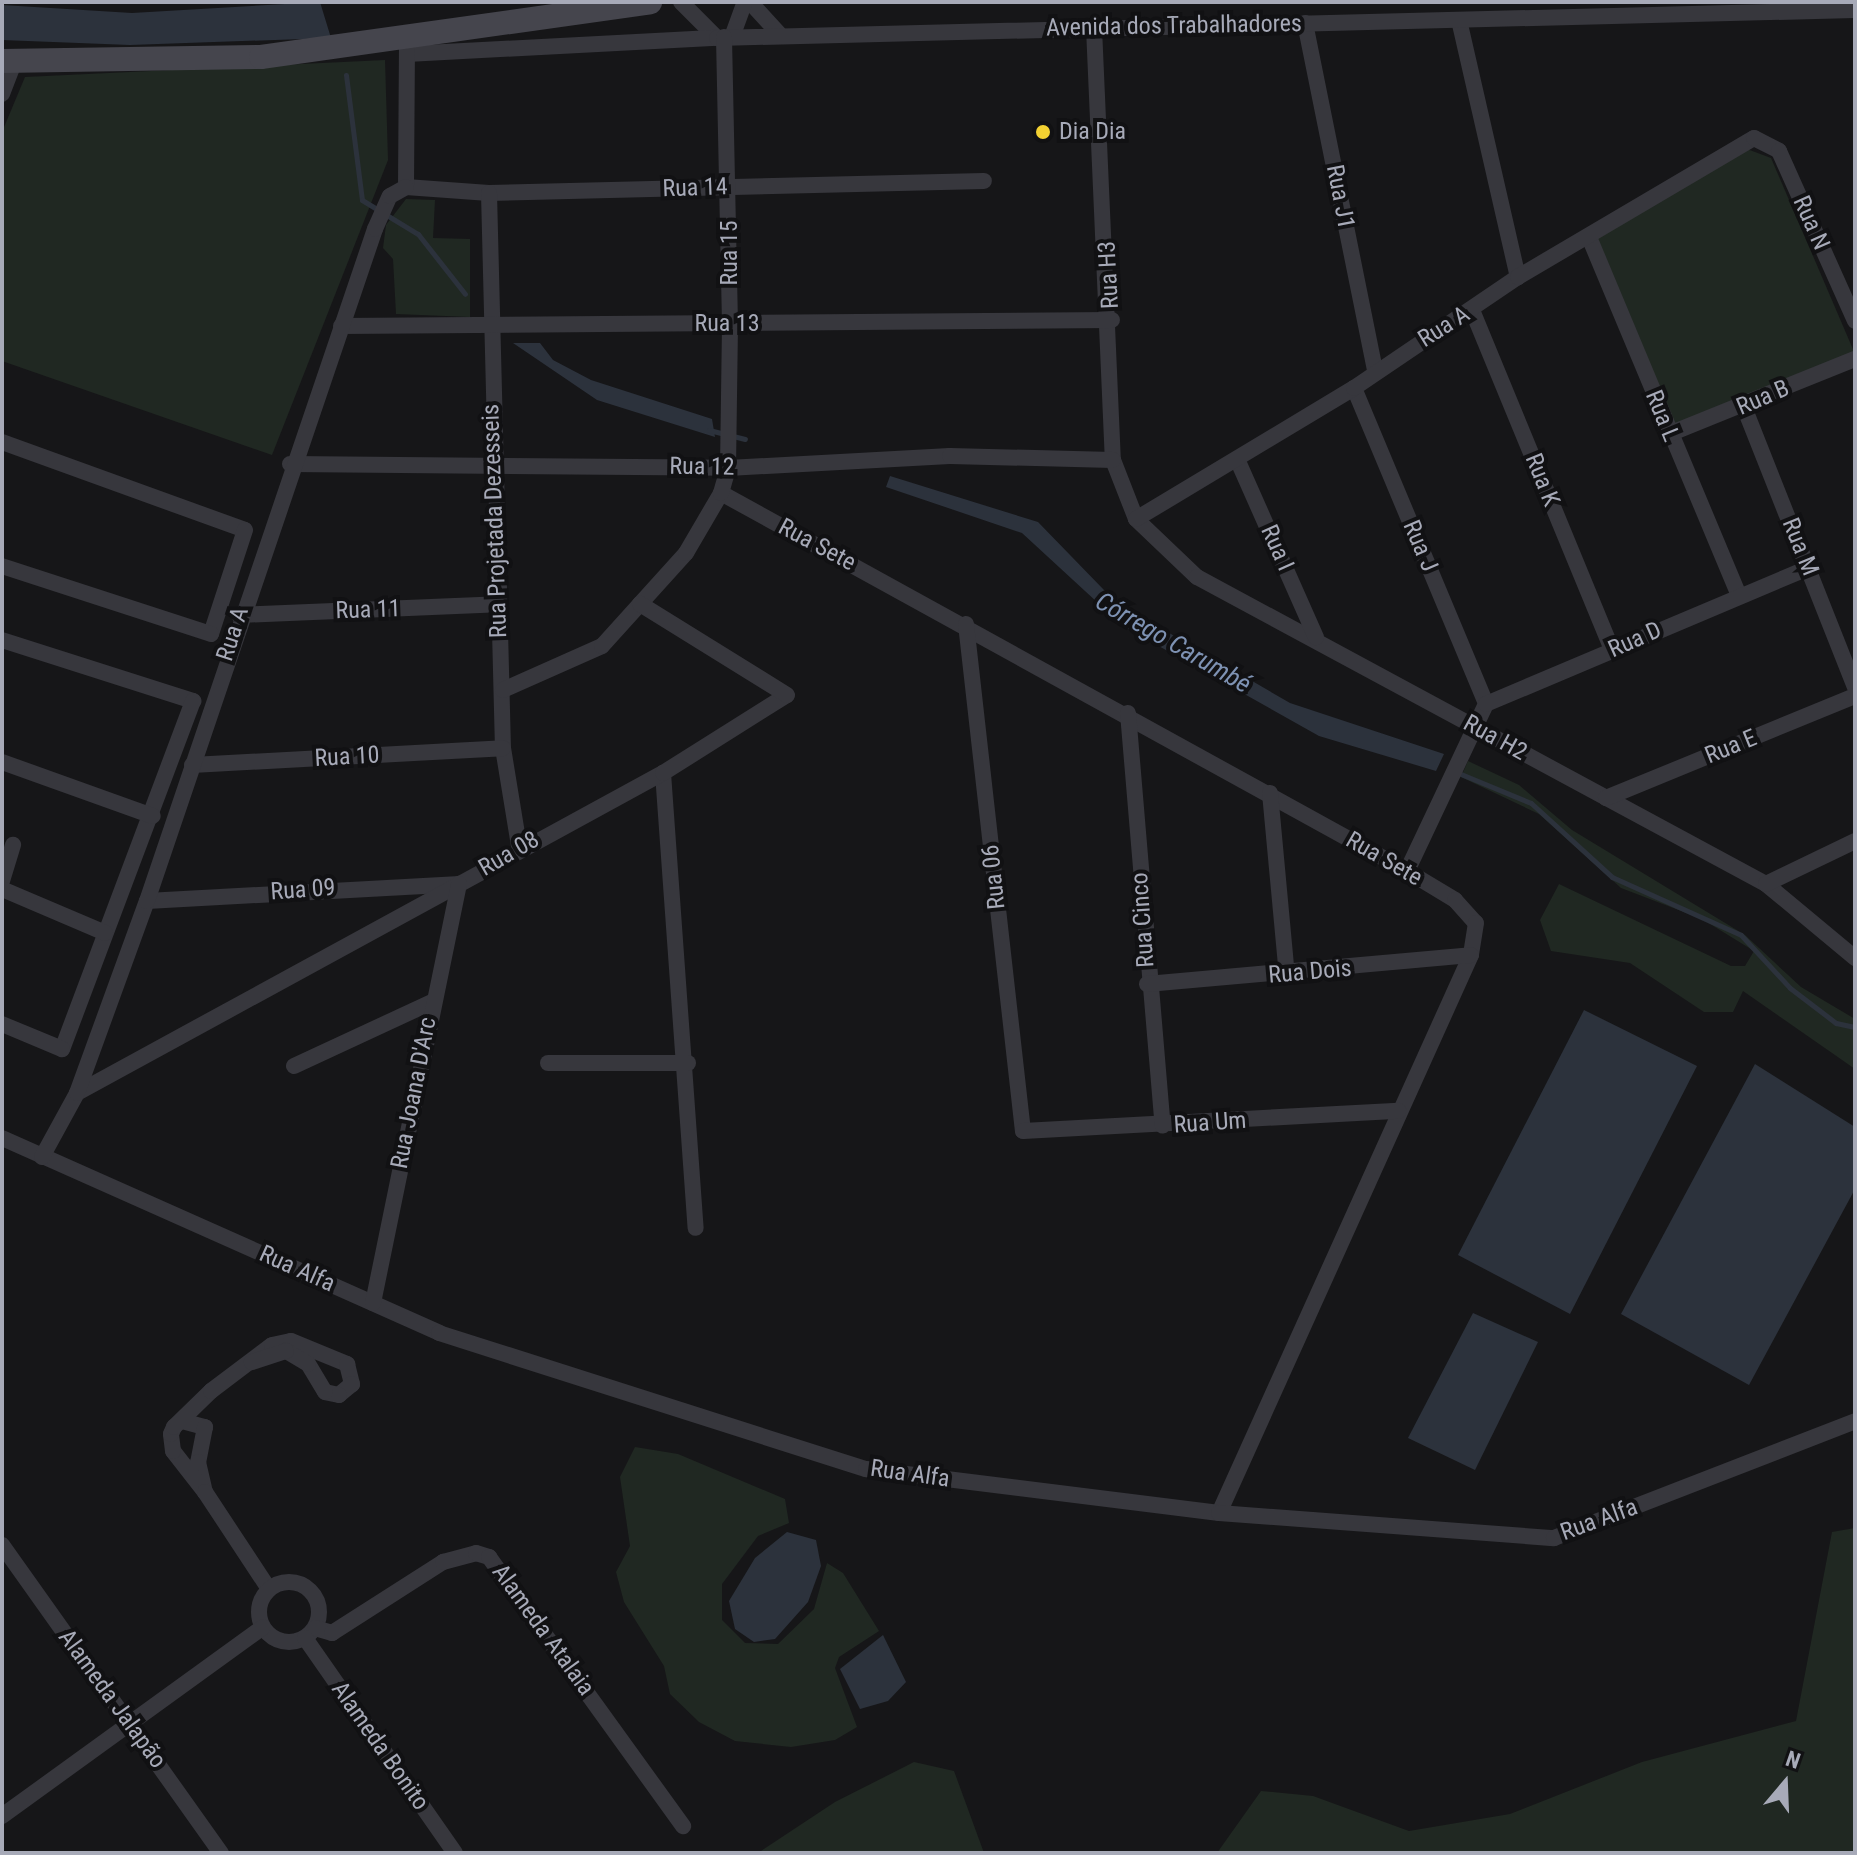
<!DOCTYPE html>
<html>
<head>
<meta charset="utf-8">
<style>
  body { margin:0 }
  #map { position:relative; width:1857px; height:1855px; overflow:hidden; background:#161618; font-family:"Roboto Condensed",sans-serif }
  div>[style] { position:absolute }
  .green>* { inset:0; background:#202822 }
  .water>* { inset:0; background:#2c323c }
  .stream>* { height:5px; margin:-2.5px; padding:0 2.5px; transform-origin:2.5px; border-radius:2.5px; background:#2c323c }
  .minor>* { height:16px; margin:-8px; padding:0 8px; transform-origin:8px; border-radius:8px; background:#37373d }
  .minor>.ring { margin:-8px; padding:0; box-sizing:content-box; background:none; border:16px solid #37373d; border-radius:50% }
  .secondary>* { height:24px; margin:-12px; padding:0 12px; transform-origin:12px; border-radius:12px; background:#45454d }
  .dots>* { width:22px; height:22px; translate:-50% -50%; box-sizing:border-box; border:4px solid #111113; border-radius:50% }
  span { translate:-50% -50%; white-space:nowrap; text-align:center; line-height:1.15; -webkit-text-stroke:8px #111113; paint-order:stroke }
  .street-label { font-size:24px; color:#a7aab8 }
  .poi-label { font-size:24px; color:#a7aab8 }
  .left { translate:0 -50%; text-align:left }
  .water-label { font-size:26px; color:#7e92b3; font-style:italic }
  .frame { position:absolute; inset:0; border:4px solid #a7aab8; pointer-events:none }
  .north { position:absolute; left:1745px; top:1743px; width:80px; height:80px; -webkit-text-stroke:6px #111113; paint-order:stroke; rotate:19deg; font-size:22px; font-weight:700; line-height:32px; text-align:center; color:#a7aab8 }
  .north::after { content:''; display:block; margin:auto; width:28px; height:36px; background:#a7aab8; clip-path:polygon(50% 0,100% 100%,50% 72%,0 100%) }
</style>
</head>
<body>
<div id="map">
  <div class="green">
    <div style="clip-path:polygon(385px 60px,388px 160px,272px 455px,2px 361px,2px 132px,25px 77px)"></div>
    <div style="clip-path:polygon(1747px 149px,1771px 158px,1855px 354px,1673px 427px,1597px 239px)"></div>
    <div style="clip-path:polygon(406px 199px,435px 200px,433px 238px,470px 239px,470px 317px,396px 314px,393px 259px,383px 248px,386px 225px)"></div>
    <div style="clip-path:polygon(1468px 761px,1519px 785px,1572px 830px,1745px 935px,1801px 987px,1855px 1019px,1855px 1069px,1743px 991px,1733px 1012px,1704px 1012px,1630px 963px,1551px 951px,1540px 920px,1559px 884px,1731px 966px,1745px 966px,1754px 951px,1702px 919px,1621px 888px,1539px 814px,1461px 777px)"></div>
    <div style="clip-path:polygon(635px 1447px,678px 1454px,785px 1499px,789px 1523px,758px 1536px,722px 1584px,722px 1620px,745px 1643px,778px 1644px,814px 1609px,827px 1563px,843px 1573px,879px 1631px,839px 1657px,835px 1668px,857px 1727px,835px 1740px,791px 1747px,735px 1741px,699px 1722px,670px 1694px,664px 1666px,624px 1602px,616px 1572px,630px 1546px,620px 1477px)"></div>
    <div style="clip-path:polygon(1855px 1528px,1855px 1853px,1217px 1853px,1261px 1791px,1313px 1796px,1409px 1831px,1510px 1814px,1642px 1762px,1796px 1721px,1832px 1532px)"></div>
    <div style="clip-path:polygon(914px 1762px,954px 1771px,984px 1853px,758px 1853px,835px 1802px)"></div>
  </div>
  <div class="water">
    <div style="clip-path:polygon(320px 2px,331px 38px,130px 45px,2px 40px,2px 5px,132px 13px)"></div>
    <div style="clip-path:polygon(513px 343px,540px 343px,553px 360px,591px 380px,712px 419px,715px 437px,597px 400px)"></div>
    <div style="clip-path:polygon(890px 476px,1038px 522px,1104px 590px,1145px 619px,1290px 703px,1444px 754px,1436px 771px,1319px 736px,1123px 626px,1022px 533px,886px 487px)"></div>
    <div style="clip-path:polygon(1584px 1010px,1697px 1066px,1570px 1314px,1458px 1255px)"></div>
    <div style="clip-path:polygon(1755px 1064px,1855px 1127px,1855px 1189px,1749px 1385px,1621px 1314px)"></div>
    <div style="clip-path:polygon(1473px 1313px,1538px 1342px,1475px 1470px,1408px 1438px)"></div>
    <div style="clip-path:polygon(787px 1532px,816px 1540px,821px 1566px,808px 1602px,775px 1639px,754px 1642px,735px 1629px,729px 1601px,755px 1558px)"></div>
    <div style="clip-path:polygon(883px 1635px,906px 1682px,888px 1701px,860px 1709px,840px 1669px)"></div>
  </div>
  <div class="stream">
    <div style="left:346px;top:75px;width:126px;rotate:82.7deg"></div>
    <div style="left:362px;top:200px;width:66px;rotate:31.3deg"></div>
    <div style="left:418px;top:234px;width:76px;rotate:51.9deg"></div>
    <div style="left:709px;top:430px;width:37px;rotate:14deg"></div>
    <div style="left:1456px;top:772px;width:81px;rotate:22.5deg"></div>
    <div style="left:1531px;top:803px;width:110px;rotate:42.4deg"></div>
    <div style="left:1612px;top:877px;width:141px;rotate:24.2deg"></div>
    <div style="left:1741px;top:935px;width:72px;rotate:47.2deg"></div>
    <div style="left:1790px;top:988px;width:58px;rotate:37.3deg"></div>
    <div style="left:1836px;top:1023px;width:19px;rotate:12deg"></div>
  </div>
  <div class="minor">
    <div style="left:681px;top:2px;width:51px;rotate:45deg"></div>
    <div style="left:750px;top:2px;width:46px;rotate:47.6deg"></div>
    <div style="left:1459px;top:20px;width:264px;rotate:77.1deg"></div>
    <div style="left:1305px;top:23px;width:355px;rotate:78.6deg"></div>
    <div style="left:1094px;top:28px;width:432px;rotate:87.5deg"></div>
    <div style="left:1113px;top:460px;width:63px;rotate:68.7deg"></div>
    <div style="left:1136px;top:519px;width:84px;rotate:43.6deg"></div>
    <div style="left:1197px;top:577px;width:647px;rotate:28.35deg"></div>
    <div style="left:1766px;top:884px;width:116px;rotate:39.7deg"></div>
    <div style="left:732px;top:37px;width:37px;rotate:-70deg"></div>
    <div style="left:407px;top:54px;width:310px;rotate:-3deg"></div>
    <div style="left:717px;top:38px;width:1138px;rotate:-1.41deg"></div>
    <div style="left:2px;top:94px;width:33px;rotate:-69deg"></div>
    <div style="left:406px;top:187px;width:83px;rotate:4.1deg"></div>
    <div style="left:489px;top:193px;width:495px;rotate:-1.4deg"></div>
    <div style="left:406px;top:187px;width:142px;rotate:-89.6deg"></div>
    <div style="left:489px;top:193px;width:555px;rotate:88.56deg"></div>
    <div style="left:503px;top:748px;width:99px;rotate:80.7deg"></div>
    <div style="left:1589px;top:237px;width:386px;rotate:67.3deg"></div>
    <div style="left:1472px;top:310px;width:368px;rotate:67.6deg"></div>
    <div style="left:341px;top:326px;width:771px;rotate:-0.45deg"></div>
    <div style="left:1354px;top:388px;width:342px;rotate:67.3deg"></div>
    <div style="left:1744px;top:407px;width:301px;rotate:68.4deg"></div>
    <div style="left:1669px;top:434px;width:201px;rotate:-22deg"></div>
    <div style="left:2px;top:442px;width:258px;rotate:19.9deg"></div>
    <div style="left:245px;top:530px;width:109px;rotate:108.1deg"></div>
    <div style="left:211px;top:634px;width:220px;rotate:-162deg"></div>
    <div style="left:1237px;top:459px;width:195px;rotate:66.1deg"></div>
    <div style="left:290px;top:464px;width:438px;rotate:0.5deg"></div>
    <div style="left:728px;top:468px;width:222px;rotate:-3.1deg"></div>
    <div style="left:950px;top:456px;width:163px;rotate:1.4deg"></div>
    <div style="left:721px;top:493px;width:783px;rotate:28.86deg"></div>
    <div style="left:1407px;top:871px;width:56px;rotate:31.1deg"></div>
    <div style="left:1455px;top:900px;width:31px;rotate:48deg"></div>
    <div style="left:1476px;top:923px;width:32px;rotate:99deg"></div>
    <div style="left:1471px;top:955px;width:612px;rotate:114.3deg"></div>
    <div style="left:1136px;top:519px;width:254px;rotate:-31deg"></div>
    <div style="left:1354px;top:388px;width:198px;rotate:-34.1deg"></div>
    <div style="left:1518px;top:277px;width:274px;rotate:-30.5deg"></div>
    <div style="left:1754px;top:138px;width:28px;rotate:27deg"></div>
    <div style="left:1779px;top:151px;width:186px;rotate:65.9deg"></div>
    <div style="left:239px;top:615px;width:259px;rotate:-2.4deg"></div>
    <div style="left:966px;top:624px;width:510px;rotate:83.59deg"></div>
    <div style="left:1023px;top:1131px;width:376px;rotate:-3.1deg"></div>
    <div style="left:2px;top:640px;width:201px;rotate:17.7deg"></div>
    <div style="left:193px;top:701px;width:372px;rotate:110.6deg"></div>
    <div style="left:62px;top:1049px;width:65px;rotate:-157.4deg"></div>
    <div style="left:503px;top:690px;width:108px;rotate:-24deg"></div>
    <div style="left:602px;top:646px;width:125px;rotate:-47.9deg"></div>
    <div style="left:686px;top:553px;width:69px;rotate:-59.7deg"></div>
    <div style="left:721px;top:493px;width:26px;rotate:-74deg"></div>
    <div style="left:728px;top:468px;width:144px;rotate:-89.2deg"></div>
    <div style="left:730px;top:324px;width:287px;rotate:-91.2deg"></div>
    <div style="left:1128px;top:713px;width:414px;rotate:85.2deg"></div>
    <div style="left:2px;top:762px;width:160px;rotate:19.7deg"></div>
    <div style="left:192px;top:765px;width:311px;rotate:-3.1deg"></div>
    <div style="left:663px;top:773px;width:456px;rotate:85.9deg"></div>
    <div style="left:1270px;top:793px;width:183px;rotate:84.7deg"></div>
    <div style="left:1606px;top:798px;width:269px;rotate:-22.3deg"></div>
    <div style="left:1407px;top:871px;width:185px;rotate:-64.7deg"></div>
    <div style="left:1486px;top:704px;width:350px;rotate:-22.9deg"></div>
    <div style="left:2px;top:881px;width:38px;rotate:-73deg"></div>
    <div style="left:1766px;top:884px;width:99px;rotate:-25.8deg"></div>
    <div style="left:2px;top:889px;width:112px;rotate:23.1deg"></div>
    <div style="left:147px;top:901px;width:309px;rotate:-3.1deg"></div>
    <div style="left:1147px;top:984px;width:325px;rotate:-5.1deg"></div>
    <div style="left:548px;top:1063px;width:140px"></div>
    <div style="left:294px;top:1066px;width:152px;rotate:-24.9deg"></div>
    <div style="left:77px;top:1093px;width:668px;rotate:-28.64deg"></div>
    <div style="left:663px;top:773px;width:146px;rotate:-32.2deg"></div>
    <div style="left:787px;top:695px;width:173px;rotate:-148.2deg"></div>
    <div style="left:2px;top:1138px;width:479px;rotate:24deg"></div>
    <div style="left:439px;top:1333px;width:448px;rotate:17.7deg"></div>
    <div style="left:866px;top:1469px;width:356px;rotate:7.1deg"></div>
    <div style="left:1219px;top:1513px;width:336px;rotate:4.3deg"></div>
    <div style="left:1554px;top:1538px;width:323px;rotate:-21.2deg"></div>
    <div style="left:42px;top:1157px;width:73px;rotate:-61.3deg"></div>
    <div style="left:77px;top:1093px;width:204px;rotate:-70deg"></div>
    <div style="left:147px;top:901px;width:710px;rotate:-71.26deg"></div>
    <div style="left:375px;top:229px;width:36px;rotate:-66deg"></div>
    <div style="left:390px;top:196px;width:18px;rotate:-29deg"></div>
    <div style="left:373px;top:1303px;width:428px;rotate:-78.4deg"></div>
    <div style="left:182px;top:1421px;width:24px;rotate:15deg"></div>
    <div style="left:205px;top:1427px;width:36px;rotate:101deg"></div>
    <div style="left:198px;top:1462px;width:31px;rotate:77deg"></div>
    <div style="left:205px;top:1492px;width:52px;rotate:-128deg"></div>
    <div style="left:173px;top:1451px;width:17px;rotate:-97deg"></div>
    <div style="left:171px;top:1434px;width:8px;rotate:-67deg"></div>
    <div style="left:174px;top:1427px;width:52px;rotate:-44.2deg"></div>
    <div style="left:211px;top:1391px;width:76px;rotate:-37deg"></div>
    <div style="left:272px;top:1345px;width:19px;rotate:-12deg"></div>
    <div style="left:291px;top:1341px;width:61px;rotate:22.3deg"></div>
    <div style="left:347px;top:1364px;width:21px;rotate:76deg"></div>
    <div style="left:352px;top:1384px;width:17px;rotate:140deg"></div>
    <div style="left:339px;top:1395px;width:14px;rotate:-168deg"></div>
    <div style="left:325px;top:1392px;width:33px;rotate:-121deg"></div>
    <div style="left:308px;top:1364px;width:26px;rotate:-149deg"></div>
    <div style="left:286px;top:1351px;width:36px;rotate:162deg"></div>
    <div style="left:205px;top:1492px;width:116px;rotate:56.6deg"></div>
    <div style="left:2px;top:1545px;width:378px;rotate:54.6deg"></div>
    <div class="ring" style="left:259px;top:1582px;width:44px;height:44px"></div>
    <div style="left:315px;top:1628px;width:18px;rotate:16deg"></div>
    <div style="left:332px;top:1633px;width:132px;rotate:-32.6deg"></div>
    <div style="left:443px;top:1562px;width:34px;rotate:-15deg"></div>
    <div style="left:476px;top:1553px;width:14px;rotate:17deg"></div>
    <div style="left:489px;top:1557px;width:332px;rotate:54.2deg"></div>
    <div style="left:305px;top:1638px;width:262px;rotate:55.1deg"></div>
    <div style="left:2px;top:1816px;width:322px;rotate:-35.9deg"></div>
  </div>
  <div class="secondary">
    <div style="left:2px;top:61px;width:259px;rotate:-0.9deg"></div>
    <div style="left:261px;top:57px;width:393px;rotate:-8deg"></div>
  </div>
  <div class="dots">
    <div style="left:1043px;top:132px;background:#f3d132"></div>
  </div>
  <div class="street-label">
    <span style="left:1174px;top:26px;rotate:-1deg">Avenida dos Trabalhadores</span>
    <span style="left:695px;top:188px;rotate:-2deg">Rua 14</span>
    <span style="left:1340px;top:197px;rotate:79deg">Rua J1</span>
    <span style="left:1811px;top:223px;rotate:66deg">Rua N</span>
    <span style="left:730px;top:253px;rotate:-90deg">Rua 15</span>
    <span style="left:1109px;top:275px;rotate:-93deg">Rua H3</span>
    <span style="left:727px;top:324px">Rua 13</span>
    <span style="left:1444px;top:327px;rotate:-32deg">Rua A</span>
    <span style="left:1763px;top:398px;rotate:-23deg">Rua B</span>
    <span style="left:1662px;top:416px;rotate:68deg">Rua L</span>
    <span style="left:702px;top:467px;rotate:1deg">Rua 12</span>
    <span style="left:1542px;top:480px;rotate:68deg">Rua K</span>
    <span style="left:495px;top:521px;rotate:-92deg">Rua Projetada Dezesseis</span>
    <span style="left:817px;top:545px;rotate:28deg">Rua Sete</span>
    <span style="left:1420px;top:546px;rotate:67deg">Rua J</span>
    <span style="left:1800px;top:547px;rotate:68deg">Rua M</span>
    <span style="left:1277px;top:548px;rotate:66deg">Rua I</span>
    <span style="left:368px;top:610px;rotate:-2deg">Rua 11</span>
    <span style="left:233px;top:634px;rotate:-72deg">Rua A</span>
    <span style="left:1635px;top:640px;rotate:-24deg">Rua D</span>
    <span style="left:1495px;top:738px;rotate:29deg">Rua H2</span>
    <span style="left:1731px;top:747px;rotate:-22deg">Rua E</span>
    <span style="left:347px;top:757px;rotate:-3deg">Rua 10</span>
    <span style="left:509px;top:854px;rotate:-30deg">Rua 08</span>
    <span style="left:1384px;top:859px;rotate:30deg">Rua Sete</span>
    <span style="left:994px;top:877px;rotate:-96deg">Rua 06</span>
    <span style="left:303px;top:890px;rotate:-4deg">Rua 09</span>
    <span style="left:1143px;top:920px;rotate:-94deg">Rua Cinco</span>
    <span style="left:1310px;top:972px;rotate:-5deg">Rua Dois</span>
    <span style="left:414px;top:1093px;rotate:-79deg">Rua Joana D'Arc</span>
    <span style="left:1210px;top:1123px;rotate:-4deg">Rua Um</span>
    <span style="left:297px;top:1269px;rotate:24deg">Rua Alfa</span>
    <span style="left:910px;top:1474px;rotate:8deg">Rua Alfa</span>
    <span style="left:1599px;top:1520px;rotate:-20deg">Rua Alfa</span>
    <span style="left:543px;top:1630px;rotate:54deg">Alameda Atalaia</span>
    <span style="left:112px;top:1699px;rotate:54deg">Alameda Jalapão</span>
    <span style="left:380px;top:1746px;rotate:55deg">Alameda Bonito</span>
  </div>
  <div class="poi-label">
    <span class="left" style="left:1059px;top:132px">Dia Dia</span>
  </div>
  <div class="water-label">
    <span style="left:1173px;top:643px;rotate:30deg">Córrego Carumbé</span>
  </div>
  <div class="frame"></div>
  <div class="north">N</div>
</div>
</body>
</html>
